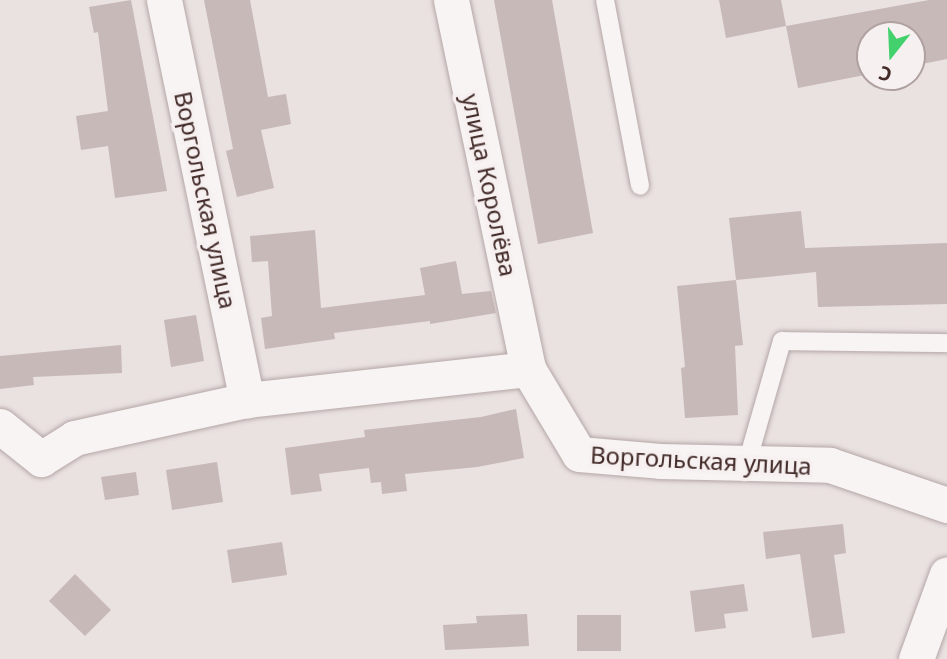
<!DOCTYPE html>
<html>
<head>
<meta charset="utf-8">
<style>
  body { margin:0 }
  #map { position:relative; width:947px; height:659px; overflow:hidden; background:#eae1e1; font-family:"Noto Sans",sans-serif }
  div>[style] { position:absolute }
  .building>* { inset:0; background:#c7b9b8 }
  .roads { filter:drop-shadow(0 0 2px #b4a7a6) drop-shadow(0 0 2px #b4a7a6) }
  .lane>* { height:18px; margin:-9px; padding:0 9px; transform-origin:9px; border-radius:9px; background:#f8f4f3 }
  .street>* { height:35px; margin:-17.5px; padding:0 17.5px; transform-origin:17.5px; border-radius:17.5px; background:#f8f4f3 }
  span { translate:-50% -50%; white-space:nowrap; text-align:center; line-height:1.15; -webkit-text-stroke:7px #f7f0f0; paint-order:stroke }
  .street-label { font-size:24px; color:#422b29 }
  .north { position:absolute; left:856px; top:21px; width:70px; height:70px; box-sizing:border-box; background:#f7f0f0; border:2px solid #afa1a0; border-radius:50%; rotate:198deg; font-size:19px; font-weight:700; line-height:28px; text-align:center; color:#422b29 }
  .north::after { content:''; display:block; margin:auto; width:24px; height:32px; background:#43d16d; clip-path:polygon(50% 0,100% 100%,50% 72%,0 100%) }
</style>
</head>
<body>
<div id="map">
  <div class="building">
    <div style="clip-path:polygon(131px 0,167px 191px,115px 198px,108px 146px,81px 150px,76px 116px,108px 111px,98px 32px,94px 33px,89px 7px)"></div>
    <div style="clip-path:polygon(204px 0,250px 0,268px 97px,286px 94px,291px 124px,261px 130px,274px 188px,237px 197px,226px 151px,233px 149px)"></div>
    <div style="clip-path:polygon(494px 0,552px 0,593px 233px,538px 244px)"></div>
    <div style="clip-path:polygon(719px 0,781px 0,786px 26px,726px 38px)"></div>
    <div style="clip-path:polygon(929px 0,947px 0,947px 59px,912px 66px,912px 35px,870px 35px,870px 74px,798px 88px,786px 26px)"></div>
    <div style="clip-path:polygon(801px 211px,805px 248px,947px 243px,947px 304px,818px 307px,816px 272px,736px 280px,729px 218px)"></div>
    <div style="clip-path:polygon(315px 230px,321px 308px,425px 295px,420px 268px,456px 261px,462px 294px,491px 291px,496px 313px,430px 324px,430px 321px,334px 333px,335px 339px,265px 349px,261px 318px,272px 316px,268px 261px,252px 262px,250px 236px)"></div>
    <div style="clip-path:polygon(736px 280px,743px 345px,735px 346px,738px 415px,685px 418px,681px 368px,685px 367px,677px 286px)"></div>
    <div style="clip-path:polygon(196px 315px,204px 361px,171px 367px,164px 320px)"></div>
    <div style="clip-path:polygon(121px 345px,122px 373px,33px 377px,34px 385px,0 389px,0 356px)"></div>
    <div style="clip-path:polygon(516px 409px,524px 458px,477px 467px,405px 474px,407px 491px,382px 494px,381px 482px,371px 483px,369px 468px,319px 474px,322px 491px,291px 495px,285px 448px,365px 437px,364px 430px,481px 417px)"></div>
    <div style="clip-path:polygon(217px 462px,223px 502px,172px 510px,166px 470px)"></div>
    <div style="clip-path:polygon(136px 472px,139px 495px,105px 500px,101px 477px)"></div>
    <div style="clip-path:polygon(843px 524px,846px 553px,834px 555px,845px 633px,812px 638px,800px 554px,766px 559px,763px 532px)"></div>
    <div style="clip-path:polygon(282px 542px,287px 575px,232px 583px,227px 550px)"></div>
    <div style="clip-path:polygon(75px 574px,111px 610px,85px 636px,49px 601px)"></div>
    <div style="clip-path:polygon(744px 584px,748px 611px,724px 614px,726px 628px,695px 632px,690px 591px)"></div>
    <div style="clip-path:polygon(527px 614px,529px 646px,445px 650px,443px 625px,477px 623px,476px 616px)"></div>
    <div style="clip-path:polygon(577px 615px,621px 615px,621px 651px,577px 651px)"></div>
  </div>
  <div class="roads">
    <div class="lane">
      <div style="left:605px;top:0;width:189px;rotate:79.3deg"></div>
      <div style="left:747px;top:463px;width:127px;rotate:-74deg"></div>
      <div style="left:782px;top:341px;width:165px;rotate:0.7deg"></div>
    </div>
    <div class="street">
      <div style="left:164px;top:0;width:409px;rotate:78.3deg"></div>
      <div style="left:451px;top:0;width:377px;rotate:78.2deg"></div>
      <div style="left:528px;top:369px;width:99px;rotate:59deg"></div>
      <div style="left:579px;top:454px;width:81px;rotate:4.9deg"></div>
      <div style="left:660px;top:461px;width:170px;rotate:1.3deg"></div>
      <div style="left:830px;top:465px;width:124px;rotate:18.9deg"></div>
      <div style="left:0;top:426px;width:53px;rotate:38.8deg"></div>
      <div style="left:41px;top:459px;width:39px;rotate:-32deg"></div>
      <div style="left:74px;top:438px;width:177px;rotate:-12.4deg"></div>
      <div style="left:247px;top:400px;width:283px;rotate:-6.3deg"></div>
      <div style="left:916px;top:659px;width:90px;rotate:-70deg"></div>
    </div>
  </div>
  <div class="street-label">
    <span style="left:490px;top:185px;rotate:78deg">улица Королёва</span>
    <span style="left:206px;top:200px;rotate:78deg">Воргольская улица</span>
    <span style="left:701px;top:460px;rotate:3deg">Воргольская улица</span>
  </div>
  <div class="north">С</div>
</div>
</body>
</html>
